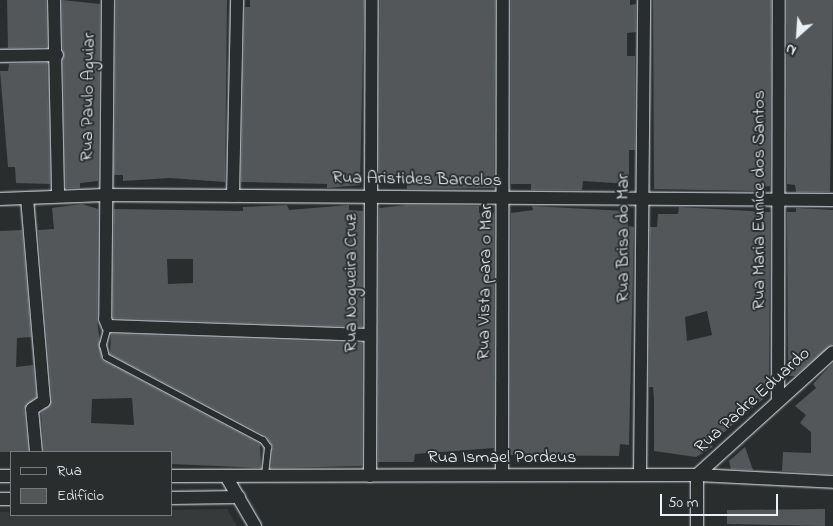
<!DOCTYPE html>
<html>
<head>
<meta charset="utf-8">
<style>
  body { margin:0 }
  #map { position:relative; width:833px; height:526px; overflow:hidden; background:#2a2d2e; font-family:"Indie Flower",sans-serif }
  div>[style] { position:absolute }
  .built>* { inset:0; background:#363a3b }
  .building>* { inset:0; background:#535759 }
  .roads { filter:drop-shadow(0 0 1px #e8f1f8) drop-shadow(0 0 1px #e8f1f8) }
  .lane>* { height:6px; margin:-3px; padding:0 3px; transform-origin:3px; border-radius:3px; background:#2a2d2e }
  .street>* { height:12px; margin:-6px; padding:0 6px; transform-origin:6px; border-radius:6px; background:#2a2d2e }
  span { translate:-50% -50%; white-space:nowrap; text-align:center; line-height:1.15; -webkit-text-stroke:4px #2a2d2e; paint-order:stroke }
  .street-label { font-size:18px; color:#e8f1f8 }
  .legend { position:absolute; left:10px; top:451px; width:162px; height:65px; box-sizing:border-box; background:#2a2d2e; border:1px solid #767b7f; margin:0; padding:6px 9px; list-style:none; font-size:15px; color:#e8f1f8 }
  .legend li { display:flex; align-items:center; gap:10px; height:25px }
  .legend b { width:25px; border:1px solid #767b7f }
  .north { position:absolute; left:773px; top:10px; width:50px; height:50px; -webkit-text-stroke:4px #2a2d2e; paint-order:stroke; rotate:206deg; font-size:14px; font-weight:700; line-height:20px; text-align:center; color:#e8f1f8 }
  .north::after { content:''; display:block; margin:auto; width:18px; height:22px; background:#e8f1f8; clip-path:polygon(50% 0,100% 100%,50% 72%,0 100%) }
  .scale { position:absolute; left:660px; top:494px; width:118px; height:22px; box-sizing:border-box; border:2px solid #e8f1f8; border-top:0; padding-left:6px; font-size:15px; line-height:18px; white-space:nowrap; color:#e8f1f8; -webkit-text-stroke:4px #2a2d2e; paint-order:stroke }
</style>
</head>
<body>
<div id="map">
  <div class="built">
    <div style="clip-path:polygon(227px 509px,237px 526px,0 526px,0 512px,171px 515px,171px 510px)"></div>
  </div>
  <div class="building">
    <div style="clip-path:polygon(7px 0,46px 0,47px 47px,8px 48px)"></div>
    <div style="clip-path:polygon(62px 0,100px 4px,98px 181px,80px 183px,80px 188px,66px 188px)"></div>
    <div style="clip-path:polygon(116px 0,227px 0,225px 182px,170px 178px,123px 181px,123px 175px,114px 175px)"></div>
    <div style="clip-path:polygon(250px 0,364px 0,360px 185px,327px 188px,327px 184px,241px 182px,245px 7px,250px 7px)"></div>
    <div style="clip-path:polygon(380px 0,495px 0,494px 188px,407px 189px,407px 184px,379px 182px)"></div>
    <div style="clip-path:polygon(511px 0,630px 0,630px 5px,636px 4px,636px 32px,627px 33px,627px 56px,635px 56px,635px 150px,629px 150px,629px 184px,583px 181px,582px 190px,531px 190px,531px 184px,511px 184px)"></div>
    <div style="clip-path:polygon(653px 0,771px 0,770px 186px,761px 187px,760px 191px,654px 189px)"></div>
    <div style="clip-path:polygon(787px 0,833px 0,830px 192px,796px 192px,795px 185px,787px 184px)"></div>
    <div style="clip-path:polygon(47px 63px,50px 184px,16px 183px,15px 167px,8px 167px,0 71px,8px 71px,9px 64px)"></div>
    <div style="clip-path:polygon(evenodd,82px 204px,98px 209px,97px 319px,102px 360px,260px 444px,261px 468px,171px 464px,171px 452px,44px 451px,41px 413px,52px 400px,38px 230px,54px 229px,52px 208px,82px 204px,132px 398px,134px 425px,91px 423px,92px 399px,132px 398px)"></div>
    <div style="clip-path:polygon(evenodd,287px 205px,289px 210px,349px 205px,349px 210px,363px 211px,362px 327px,113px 318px,114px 209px,243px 211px,243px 207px,287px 205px,167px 259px,193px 259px,193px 283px,168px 284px,167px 259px)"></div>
    <div style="clip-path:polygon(406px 205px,479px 206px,479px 213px,494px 213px,494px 448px,415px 454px,414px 462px,378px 462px,379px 208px)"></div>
    <div style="clip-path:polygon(532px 206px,625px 211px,628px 226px,634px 227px,629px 445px,620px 444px,619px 456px,510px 455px,511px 213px,533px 210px)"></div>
    <div style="clip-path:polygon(evenodd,679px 207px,770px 212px,769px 394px,710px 444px,713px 447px,696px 457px,654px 451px,654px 400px,653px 387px,649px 387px,650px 227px,657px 227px,658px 214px,678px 214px,679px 207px,707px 311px,712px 335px,687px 341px,685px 317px,707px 311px)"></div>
    <div style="clip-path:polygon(796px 208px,833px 210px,833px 344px,795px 376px,788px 376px,787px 212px,796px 212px)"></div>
    <div style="clip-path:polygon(22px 230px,31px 337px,17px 338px,16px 367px,33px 365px,36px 397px,24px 409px,28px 452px,0 452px,0 231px)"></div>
    <div style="clip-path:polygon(111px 334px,362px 343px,362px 466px,271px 468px,273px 447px,266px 436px,110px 354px)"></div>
    <div style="clip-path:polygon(833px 363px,833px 474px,782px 471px,783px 452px,811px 453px,811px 432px,800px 423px,806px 415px,795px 406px,816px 388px,813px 384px)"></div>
    <div style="clip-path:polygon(745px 447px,753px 470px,731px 469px,729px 461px)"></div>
    <div style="clip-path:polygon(825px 509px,825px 526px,727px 524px,727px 510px)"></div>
  </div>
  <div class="roads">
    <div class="lane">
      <div style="left:108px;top:326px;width:20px;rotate:105deg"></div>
      <div style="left:103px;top:345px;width:12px;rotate:76deg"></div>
      <div style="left:106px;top:357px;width:178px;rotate:27.9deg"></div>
      <div style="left:263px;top:440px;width:9px;rotate:54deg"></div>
      <div style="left:268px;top:447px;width:28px;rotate:96deg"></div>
    </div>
    <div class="street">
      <div style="left:54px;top:0;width:196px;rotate:88.8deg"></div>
      <div style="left:108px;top:0;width:319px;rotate:90.5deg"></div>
      <div style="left:105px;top:319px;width:8px;rotate:67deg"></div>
      <div style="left:108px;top:326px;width:262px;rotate:2deg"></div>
      <div style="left:0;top:56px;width:57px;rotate:-1deg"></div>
      <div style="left:233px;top:196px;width:196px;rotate:-88.8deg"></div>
      <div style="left:27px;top:198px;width:204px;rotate:85.2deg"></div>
      <div style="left:44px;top:401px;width:14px;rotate:146deg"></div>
      <div style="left:32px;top:409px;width:43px;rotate:84.7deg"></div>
      <div style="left:0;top:199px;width:105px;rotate:-2.2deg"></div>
      <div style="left:105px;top:195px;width:728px;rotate:0.39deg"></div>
      <div style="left:778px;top:400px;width:400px;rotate:-89.9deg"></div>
      <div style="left:502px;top:475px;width:475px;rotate:-89.9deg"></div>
      <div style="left:640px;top:475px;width:475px;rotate:-89.5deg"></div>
      <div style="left:0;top:476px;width:11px"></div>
      <div style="left:171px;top:476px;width:526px;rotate:-0.11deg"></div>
      <div style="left:697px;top:475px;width:136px;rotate:2.9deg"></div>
      <div style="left:226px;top:476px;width:58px;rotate:59.9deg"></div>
      <div style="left:370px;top:476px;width:476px;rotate:-89.8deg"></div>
      <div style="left:171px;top:498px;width:68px;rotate:-0.8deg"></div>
      <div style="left:0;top:499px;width:11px"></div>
      <div style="left:697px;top:526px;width:51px;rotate:-90deg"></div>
      <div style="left:697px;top:475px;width:183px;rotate:-42.1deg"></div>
    </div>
  </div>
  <div class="street-label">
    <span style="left:89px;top:97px;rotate:-89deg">Rua Paulo Aguiar</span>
    <span style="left:417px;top:180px;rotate:1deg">Rua Aristides Barcelos</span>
    <span style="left:760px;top:200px;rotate:-90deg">Rua Maria Euníce dos Santos</span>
    <span style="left:624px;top:238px;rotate:-90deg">Rua Brisa do Mar</span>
    <span style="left:486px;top:282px;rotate:-89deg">Rua Vista para o Mar</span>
    <span style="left:352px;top:283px;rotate:-90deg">Rua Nogueira Cruz</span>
    <span style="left:753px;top:401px;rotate:-42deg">Rua Padre Eduardo</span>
    <span style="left:502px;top:458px">Rua Ismael Pordeus</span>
  </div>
  <ul class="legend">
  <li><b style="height:6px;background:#2a2d2e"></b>Rua</li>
  <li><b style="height:14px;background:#535759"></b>Edifício</li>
  </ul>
  <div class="north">N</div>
  <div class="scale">50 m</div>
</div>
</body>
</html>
